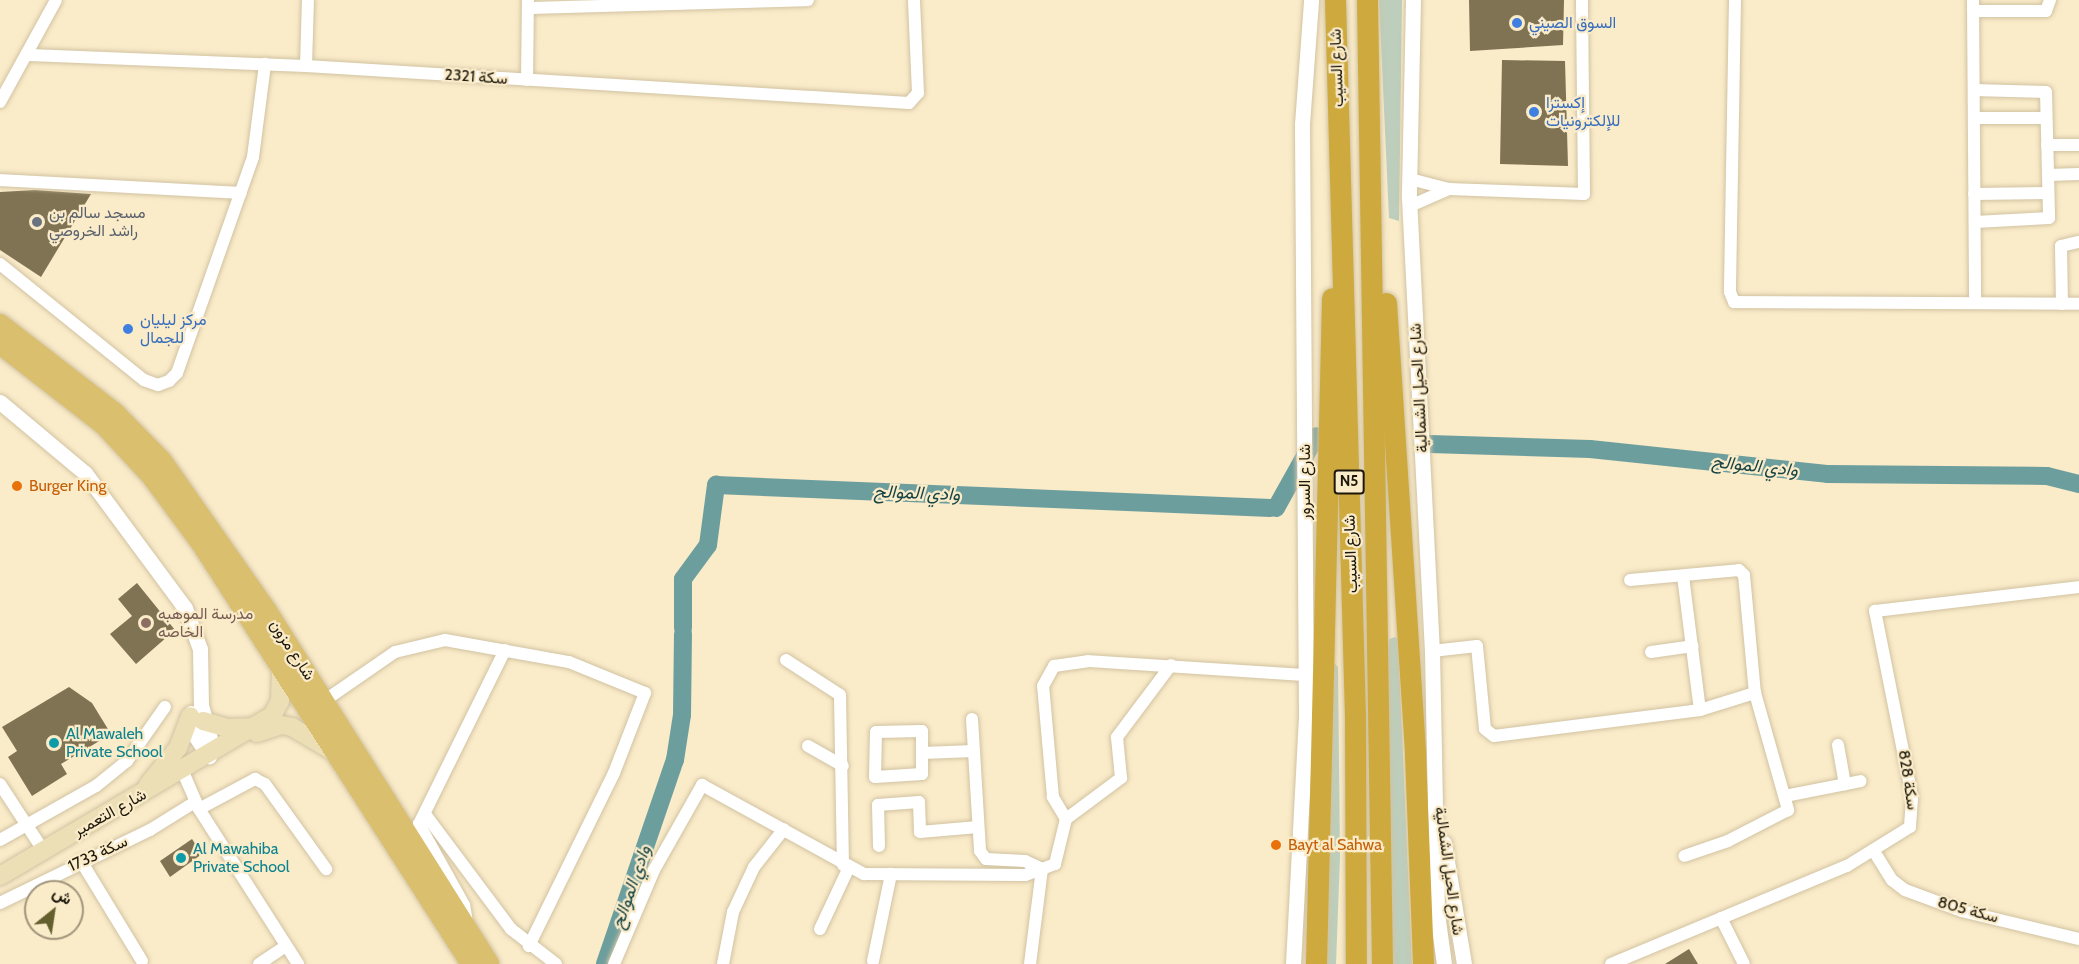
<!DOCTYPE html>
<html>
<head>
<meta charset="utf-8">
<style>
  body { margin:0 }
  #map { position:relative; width:2079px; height:964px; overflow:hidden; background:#faebc9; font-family:Cabin,Vazirmatn,sans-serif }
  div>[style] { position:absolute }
  .green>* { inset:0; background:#bdcebc }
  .river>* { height:18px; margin:-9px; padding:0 9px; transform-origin:9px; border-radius:9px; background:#6d9e9e }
  .building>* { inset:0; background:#807354 }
  .roads { filter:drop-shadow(0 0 2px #d1c3a2) drop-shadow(0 0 2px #d1c3a2) }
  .minor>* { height:12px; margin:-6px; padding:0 6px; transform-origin:6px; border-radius:6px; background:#fff }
  .tertiary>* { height:15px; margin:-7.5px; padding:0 7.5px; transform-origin:7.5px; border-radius:7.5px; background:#fff }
  .secondary>* { height:18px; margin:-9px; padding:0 9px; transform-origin:9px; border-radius:9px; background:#ecdfb6 }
  .primary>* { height:20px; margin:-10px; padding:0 10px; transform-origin:10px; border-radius:10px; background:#dabf6e }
  .trunk>* { height:21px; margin:-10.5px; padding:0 10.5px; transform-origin:10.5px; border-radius:10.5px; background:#ceaa3e }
  .dots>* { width:16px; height:16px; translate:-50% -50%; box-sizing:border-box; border:3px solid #faebc9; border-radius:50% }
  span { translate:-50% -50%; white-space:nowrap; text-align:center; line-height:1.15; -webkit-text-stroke:4.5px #faebc9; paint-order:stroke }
  .shield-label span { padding:2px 4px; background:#faebc9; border:2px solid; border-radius:4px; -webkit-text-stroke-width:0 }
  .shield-label { font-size:15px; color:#1c170a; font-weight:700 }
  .shop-label { font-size:16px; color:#366cbe }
  .left { translate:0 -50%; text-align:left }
  .street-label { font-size:16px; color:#1c170a }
  .worship-label { font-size:16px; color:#5b616d }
  .food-label { font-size:16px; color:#c56008 }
  .education-label { font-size:16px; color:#785e54 }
  .culture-label { font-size:16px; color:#0d838f }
  .water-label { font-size:18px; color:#174545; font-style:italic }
  .north { position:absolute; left:24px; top:880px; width:60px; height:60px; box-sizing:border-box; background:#faebc9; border:2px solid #a1967d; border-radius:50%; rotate:30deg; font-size:16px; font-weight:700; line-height:24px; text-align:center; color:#1c170a }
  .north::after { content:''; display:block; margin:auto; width:21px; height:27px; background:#645f2c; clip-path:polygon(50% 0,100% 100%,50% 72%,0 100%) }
</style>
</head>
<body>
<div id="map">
  <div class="green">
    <div style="clip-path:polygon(1379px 0,1402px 0,1399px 221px,1389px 218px)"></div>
    <div style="clip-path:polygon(1395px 637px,1398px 639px,1412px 964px,1392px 964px,1388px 649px,1389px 639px)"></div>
    <div style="clip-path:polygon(1334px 663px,1338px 667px,1340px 857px,1336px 964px,1325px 964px,1328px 701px)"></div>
  </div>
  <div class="river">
    <div style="left:1430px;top:444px;width:160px;rotate:1.8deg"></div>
    <div style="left:1590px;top:449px;width:238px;rotate:6deg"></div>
    <div style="left:1827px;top:474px;width:220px;rotate:0.5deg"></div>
    <div style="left:2047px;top:476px;width:33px;rotate:14deg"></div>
    <div style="left:1276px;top:508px;width:82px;rotate:-60.9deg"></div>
    <div style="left:683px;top:628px;width:49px;rotate:-90deg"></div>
    <div style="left:683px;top:579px;width:42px;rotate:-53.7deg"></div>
    <div style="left:708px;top:545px;width:61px;rotate:-82.4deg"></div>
    <div style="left:716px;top:485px;width:555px;rotate:2.37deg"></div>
    <div style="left:605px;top:964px;width:216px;rotate:-71.1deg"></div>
    <div style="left:675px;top:760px;width:46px;rotate:-81.2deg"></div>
    <div style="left:682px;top:715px;width:81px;rotate:-89.3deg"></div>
  </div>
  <div class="building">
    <div style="clip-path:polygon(1469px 0,1564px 0,1563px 45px,1470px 51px)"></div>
    <div style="clip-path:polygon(1502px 60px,1565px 61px,1568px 166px,1500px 164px)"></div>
    <div style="clip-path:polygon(35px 190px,91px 194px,41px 277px,0 250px,0 192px)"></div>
    <div style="clip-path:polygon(137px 583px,175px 630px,136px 664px,110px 634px,132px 616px,118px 599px)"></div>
    <div style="clip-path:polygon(69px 687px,92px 703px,111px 734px,61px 764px,67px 774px,32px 796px,8px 757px,17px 751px,2px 727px)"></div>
    <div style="clip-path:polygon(192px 839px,202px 854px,170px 877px,160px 861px)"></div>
    <div style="clip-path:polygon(1689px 949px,1698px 964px,1665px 964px)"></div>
  </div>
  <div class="roads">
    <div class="minor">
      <div style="left:1735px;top:0;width:292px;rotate:91deg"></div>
      <div style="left:1730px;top:292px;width:11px;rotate:68deg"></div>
      <div style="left:1734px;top:302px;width:345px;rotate:0.3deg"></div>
      <div style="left:1973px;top:0;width:303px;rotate:89.6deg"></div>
      <div style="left:528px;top:8px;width:280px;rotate:-1.6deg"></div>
      <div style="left:1973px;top:11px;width:73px"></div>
      <div style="left:2046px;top:11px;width:12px;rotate:-70deg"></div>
      <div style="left:29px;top:55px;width:277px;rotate:2.3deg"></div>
      <div style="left:306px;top:66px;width:604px;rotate:3.51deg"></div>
      <div style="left:909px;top:103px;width:13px;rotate:-48deg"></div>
      <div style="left:918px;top:93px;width:93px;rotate:-92.5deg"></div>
      <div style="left:306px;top:66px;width:66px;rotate:-88.3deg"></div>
      <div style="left:527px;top:80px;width:80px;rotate:-89.3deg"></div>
      <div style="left:1974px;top:90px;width:72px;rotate:1.6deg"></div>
      <div style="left:2046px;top:92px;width:126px;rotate:88.6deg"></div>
      <div style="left:2049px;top:218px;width:74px;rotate:176.9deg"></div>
      <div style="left:0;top:102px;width:116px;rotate:-61.2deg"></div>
      <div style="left:1974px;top:118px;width:72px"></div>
      <div style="left:2047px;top:145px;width:32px"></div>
      <div style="left:2048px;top:175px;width:31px;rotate:-2deg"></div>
      <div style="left:1410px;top:179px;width:40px;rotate:14.4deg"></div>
      <div style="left:1449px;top:189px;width:135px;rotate:2.1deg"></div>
      <div style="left:1584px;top:194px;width:194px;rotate:-90.6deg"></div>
      <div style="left:0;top:180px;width:241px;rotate:3.1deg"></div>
      <div style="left:1974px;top:194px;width:74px;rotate:-0.8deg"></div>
      <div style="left:1410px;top:206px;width:43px;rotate:-23.6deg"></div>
      <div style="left:0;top:264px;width:185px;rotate:38.9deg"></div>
      <div style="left:144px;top:380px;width:15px;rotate:20deg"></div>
      <div style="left:158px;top:385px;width:12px;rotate:-20deg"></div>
      <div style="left:169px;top:381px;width:11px;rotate:-45deg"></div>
      <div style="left:177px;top:373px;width:229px;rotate:-70.6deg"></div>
      <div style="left:253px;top:157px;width:94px;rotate:-82.6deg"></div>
      <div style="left:2062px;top:304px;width:58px;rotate:-91deg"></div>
      <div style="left:2061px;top:246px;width:18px;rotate:-13deg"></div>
      <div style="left:1683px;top:576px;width:135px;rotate:82.8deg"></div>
      <div style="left:1630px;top:580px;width:109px;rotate:-5.2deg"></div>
      <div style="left:1739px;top:570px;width:7px;rotate:45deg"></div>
      <div style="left:1744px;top:575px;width:119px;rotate:84.7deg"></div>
      <div style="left:1755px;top:693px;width:122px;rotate:74.2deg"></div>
      <div style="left:1788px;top:810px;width:68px;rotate:152.7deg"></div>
      <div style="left:1728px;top:841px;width:46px;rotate:161.2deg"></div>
      <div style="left:1432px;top:651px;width:45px;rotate:-6.3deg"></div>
      <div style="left:1477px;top:646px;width:83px;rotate:84.5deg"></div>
      <div style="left:1485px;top:729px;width:11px;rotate:38deg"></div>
      <div style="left:1494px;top:736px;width:208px;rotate:-7.2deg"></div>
      <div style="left:1700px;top:710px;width:58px;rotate:-17.2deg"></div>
      <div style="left:1651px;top:652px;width:42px;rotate:-8.1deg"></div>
      <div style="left:786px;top:660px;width:64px;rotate:32.9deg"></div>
      <div style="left:840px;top:695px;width:170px;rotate:89deg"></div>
      <div style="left:324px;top:701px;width:86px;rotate:-34.6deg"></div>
      <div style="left:395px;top:652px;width:51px;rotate:-13.5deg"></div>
      <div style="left:445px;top:640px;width:126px;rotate:10.1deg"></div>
      <div style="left:569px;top:662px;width:82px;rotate:22.2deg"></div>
      <div style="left:645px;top:693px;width:86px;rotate:111.2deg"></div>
      <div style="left:614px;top:773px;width:193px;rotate:116.2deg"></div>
      <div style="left:972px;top:719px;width:132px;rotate:86.5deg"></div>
      <div style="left:980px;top:851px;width:10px;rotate:53deg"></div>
      <div style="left:986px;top:859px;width:39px;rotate:3deg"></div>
      <div style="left:1025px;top:861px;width:19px;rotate:25deg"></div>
      <div style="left:1042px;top:869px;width:14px;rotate:-21deg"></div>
      <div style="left:1055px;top:864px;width:46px;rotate:-76.3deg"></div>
      <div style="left:1066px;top:819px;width:26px;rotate:-121deg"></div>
      <div style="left:1053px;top:797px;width:111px;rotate:-95.1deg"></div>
      <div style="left:1043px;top:686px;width:23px;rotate:-61deg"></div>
      <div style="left:1054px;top:666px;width:34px;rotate:-8deg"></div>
      <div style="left:1088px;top:661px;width:218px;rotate:3.7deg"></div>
      <div style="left:922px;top:731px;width:43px;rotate:90deg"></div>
      <div style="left:922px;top:774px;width:47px;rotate:176.3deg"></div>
      <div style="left:875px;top:777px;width:45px;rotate:-88.7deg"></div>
      <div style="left:876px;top:732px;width:46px;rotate:-1.2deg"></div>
      <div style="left:1838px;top:745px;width:40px;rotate:80deg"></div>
      <div style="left:808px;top:746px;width:40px;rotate:29.7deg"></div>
      <div style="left:922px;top:753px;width:52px;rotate:-2.2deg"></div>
      <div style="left:183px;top:772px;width:40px;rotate:66.6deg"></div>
      <div style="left:199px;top:809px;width:184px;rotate:57.4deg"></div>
      <div style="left:0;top:784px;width:79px;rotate:56.9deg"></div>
      <div style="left:1785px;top:796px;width:77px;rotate:-11.2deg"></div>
      <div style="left:199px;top:809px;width:64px;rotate:-28.2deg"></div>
      <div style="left:255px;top:779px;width:11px;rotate:27deg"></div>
      <div style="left:265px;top:784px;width:105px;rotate:54.3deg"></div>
      <div style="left:425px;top:814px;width:144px;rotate:53.2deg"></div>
      <div style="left:511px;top:929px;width:57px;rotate:37.9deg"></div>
      <div style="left:1066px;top:819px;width:69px;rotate:-36.7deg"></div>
      <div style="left:1121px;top:778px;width:41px;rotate:-95.6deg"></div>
      <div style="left:1117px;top:737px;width:90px;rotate:-53.1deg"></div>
      <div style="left:0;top:840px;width:110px;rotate:-29.4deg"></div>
      <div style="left:96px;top:786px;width:40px;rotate:-39deg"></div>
      <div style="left:127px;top:761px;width:66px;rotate:-54.9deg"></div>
      <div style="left:879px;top:846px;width:41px;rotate:-91.4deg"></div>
      <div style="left:878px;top:805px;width:41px;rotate:-4.2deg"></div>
      <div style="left:919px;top:802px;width:30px;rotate:88deg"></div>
      <div style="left:920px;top:832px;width:58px;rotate:-4.9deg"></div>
      <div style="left:1875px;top:853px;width:32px;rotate:58deg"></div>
      <div style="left:1892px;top:880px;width:16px;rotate:38deg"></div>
      <div style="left:1905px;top:890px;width:61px;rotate:20.2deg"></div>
      <div style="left:1962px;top:911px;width:120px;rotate:13.5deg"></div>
      <div style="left:81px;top:861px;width:117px;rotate:58.6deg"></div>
      <div style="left:0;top:903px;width:167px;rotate:-26deg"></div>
      <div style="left:150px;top:830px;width:53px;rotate:-31.9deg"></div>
      <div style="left:1721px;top:918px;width:51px;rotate:63.4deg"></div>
      <div style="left:467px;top:923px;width:18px;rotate:-99deg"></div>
      <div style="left:464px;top:905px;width:93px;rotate:-119.1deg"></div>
      <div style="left:419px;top:824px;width:194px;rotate:-63.7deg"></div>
      <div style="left:820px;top:929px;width:68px;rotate:-64.9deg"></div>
      <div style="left:873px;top:961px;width:89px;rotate:-78.3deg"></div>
      <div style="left:259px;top:964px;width:32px;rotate:-34deg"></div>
      <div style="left:614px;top:964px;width:102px;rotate:-66.9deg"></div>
      <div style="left:654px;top:870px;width:98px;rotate:-60.5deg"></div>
      <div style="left:702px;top:785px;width:185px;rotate:28.8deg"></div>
      <div style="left:864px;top:874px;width:161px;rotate:0.4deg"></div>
      <div style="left:1025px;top:875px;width:18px;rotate:-19deg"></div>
      <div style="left:1042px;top:869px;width:96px;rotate:97.2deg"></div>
      <div style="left:723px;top:964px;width:53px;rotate:-79.1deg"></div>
      <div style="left:733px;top:912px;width:50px;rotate:-65deg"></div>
      <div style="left:754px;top:867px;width:48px;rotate:-51.7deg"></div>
      <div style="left:1611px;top:964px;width:256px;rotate:-22.6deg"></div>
      <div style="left:1847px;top:866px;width:74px;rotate:-31.8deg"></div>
      <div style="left:1910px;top:827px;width:31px;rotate:-86deg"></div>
      <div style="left:1912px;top:796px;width:189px;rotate:-101.3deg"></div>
      <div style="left:1875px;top:611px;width:205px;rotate:-6.7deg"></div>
    </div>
    <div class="tertiary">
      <div style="left:1413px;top:0;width:198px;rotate:91.2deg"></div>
      <div style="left:1409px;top:198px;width:454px;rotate:87.1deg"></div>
      <div style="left:1432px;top:651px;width:262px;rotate:88.9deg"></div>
      <div style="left:1437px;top:913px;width:51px;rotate:82.2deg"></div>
      <div style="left:0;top:402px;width:111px;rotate:39.9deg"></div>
      <div style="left:85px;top:473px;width:168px;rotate:53.5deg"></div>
      <div style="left:185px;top:608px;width:44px;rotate:69.9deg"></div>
      <div style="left:200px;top:649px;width:56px;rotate:89deg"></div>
      <div style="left:201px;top:705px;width:39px;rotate:75deg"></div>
      <div style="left:211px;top:743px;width:13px;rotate:99deg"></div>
      <div style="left:191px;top:713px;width:21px;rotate:82deg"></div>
      <div style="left:194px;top:734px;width:27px;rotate:56deg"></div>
      <div style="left:1444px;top:843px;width:123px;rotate:80.6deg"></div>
      <div style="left:1293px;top:964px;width:248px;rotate:-87deg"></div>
      <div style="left:1306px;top:716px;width:592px;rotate:-90.39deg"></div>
      <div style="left:1302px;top:124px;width:124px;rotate:-85.8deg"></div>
    </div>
    <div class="secondary">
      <div style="left:203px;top:721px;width:26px;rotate:16deg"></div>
      <div style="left:228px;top:728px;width:25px;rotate:-2deg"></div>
      <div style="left:257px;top:733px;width:25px;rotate:-18deg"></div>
      <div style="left:281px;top:725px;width:11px;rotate:10deg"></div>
      <div style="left:292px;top:727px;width:51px;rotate:30.6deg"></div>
      <div style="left:148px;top:785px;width:48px;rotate:-51deg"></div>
      <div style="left:178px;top:748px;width:34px;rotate:-69deg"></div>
      <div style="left:0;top:876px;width:316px;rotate:-30.5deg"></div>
      <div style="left:272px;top:716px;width:17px;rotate:-62deg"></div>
      <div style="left:280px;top:701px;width:34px;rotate:-88deg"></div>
    </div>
    <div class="primary">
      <div style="left:0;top:324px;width:145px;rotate:37.7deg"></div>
      <div style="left:115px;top:413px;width:67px;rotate:45.6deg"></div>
      <div style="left:162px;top:461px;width:183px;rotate:55deg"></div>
      <div style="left:267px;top:611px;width:417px;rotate:57.8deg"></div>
      <div style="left:0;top:344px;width:132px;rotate:37.9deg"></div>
      <div style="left:104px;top:425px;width:72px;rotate:47.2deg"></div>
      <div style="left:153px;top:478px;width:81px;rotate:53.6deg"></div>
      <div style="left:201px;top:543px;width:500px;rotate:57.33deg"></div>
    </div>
    <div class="trunk">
      <div style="left:1335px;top:0;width:715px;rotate:88.4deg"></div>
      <div style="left:1355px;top:715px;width:249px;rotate:89.8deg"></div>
      <div style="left:1367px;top:0;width:964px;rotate:89.11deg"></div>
      <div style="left:1386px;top:303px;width:452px;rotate:86.3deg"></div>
      <div style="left:1415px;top:754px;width:210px;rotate:87.8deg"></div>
      <div style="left:1316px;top:964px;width:666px;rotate:-88.62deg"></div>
    </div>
  </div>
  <div class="dots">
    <div style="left:1517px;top:23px;background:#3f7fe0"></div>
    <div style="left:1534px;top:112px;background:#3f7fe0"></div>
    <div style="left:37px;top:222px;background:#6b7280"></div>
    <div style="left:128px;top:329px;background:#3f7fe0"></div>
    <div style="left:17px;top:486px;background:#e8710a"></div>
    <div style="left:146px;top:623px;background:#8d6e63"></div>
    <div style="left:54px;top:743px;background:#0f9aa8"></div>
    <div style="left:1276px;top:845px;background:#e8710a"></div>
    <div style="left:181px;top:858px;background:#0f9aa8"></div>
  </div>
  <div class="shield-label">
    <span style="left:1349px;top:482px">N5</span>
  </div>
  <div class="shop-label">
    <span class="left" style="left:1529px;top:23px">السوق الصيني</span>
    <span class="left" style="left:1546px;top:112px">إكسترا<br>للإلكترونيات</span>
    <span class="left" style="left:140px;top:329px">مركز ليليان<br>للجمال</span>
  </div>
  <div class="street-label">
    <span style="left:1337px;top:68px;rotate:-92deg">شارع السيب</span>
    <span style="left:476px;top:77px;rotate:4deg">سكة 2321</span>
    <span style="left:1419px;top:388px;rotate:-93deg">شارع الحيل الشمالية</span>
    <span style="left:1305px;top:482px;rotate:-90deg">شارع السرور</span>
    <span style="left:1351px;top:554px;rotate:-92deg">شارع السيب</span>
    <span style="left:292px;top:650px;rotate:57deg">شارع مزون</span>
    <span style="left:1908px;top:780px;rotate:81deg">سكة 828</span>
    <span style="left:110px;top:813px;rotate:-29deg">شارع التعمير</span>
    <span style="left:98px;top:854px;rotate:-25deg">سكة 1733</span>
    <span style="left:1449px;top:871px;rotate:82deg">شارع الحيل الشمالية</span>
    <span style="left:1968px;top:910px;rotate:15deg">سكة 805</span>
  </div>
  <div class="worship-label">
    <span class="left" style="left:49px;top:222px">مسجد سالم بن<br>راشد الخروصي</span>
  </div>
  <div class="food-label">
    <span class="left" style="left:29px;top:486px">Burger King</span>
    <span class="left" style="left:1288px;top:845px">Bayt al Sahwa</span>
  </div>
  <div class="education-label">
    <span class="left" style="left:158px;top:623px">مدرسة الموهبه<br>الخاصه</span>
  </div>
  <div class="culture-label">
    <span class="left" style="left:66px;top:743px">Al Mawaleh<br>Private School</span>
    <span class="left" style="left:193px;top:858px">Al Mawahiba<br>Private School</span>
  </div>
  <div class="water-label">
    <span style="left:1755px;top:466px;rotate:6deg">وادي الموالح</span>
    <span style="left:917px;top:493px;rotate:2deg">وادي الموالح</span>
    <span style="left:631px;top:887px;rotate:-71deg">وادي الموالح</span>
  </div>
  <div class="north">ش</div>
</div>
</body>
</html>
